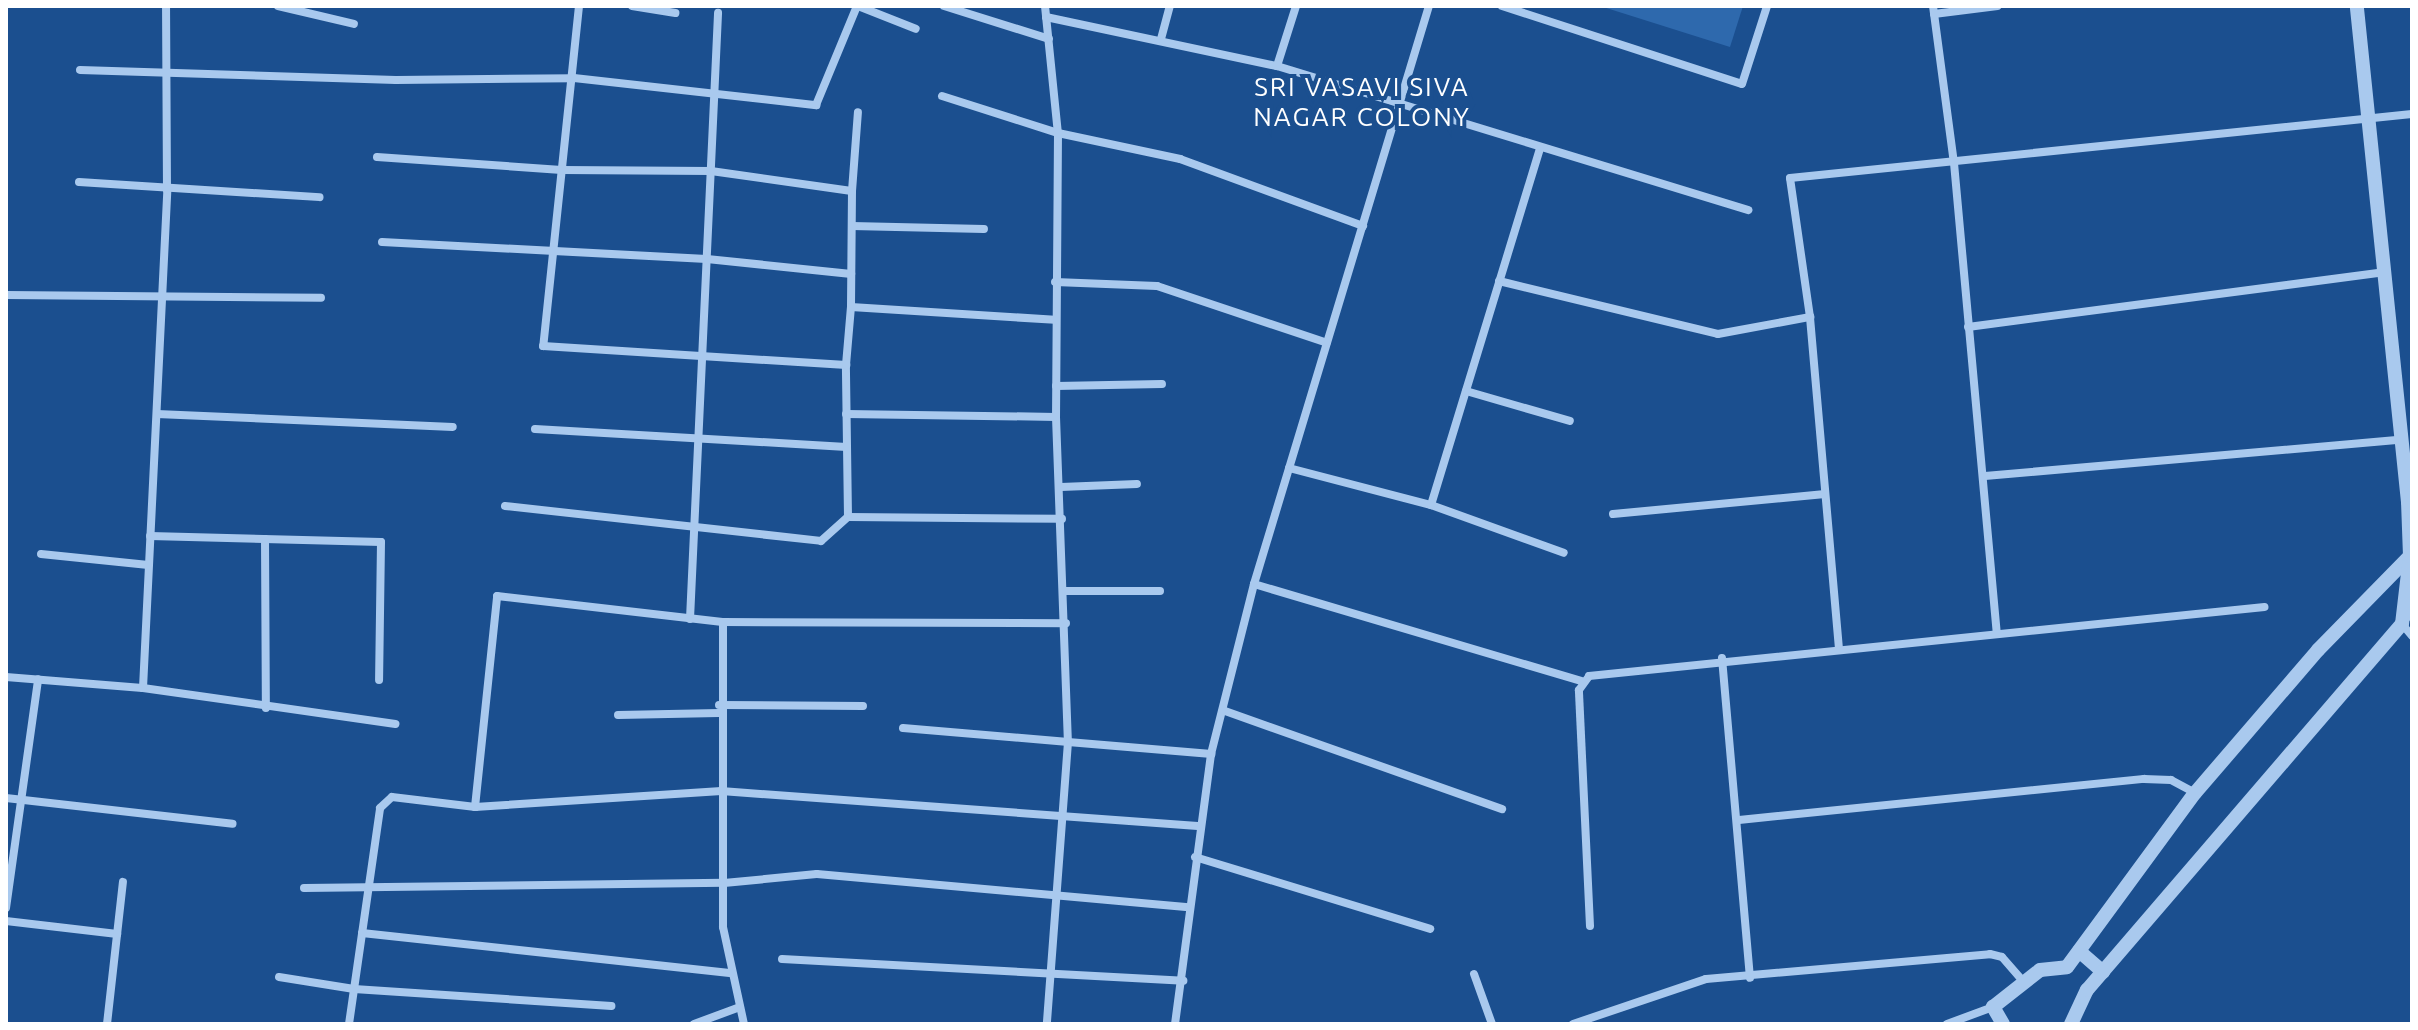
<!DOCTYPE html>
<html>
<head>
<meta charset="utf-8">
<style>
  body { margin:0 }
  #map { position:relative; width:2418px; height:1030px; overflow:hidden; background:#1b4f8f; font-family:Ubuntu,sans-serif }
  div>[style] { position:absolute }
  .green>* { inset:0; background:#2e69ad }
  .minor>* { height:8px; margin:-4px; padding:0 4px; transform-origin:4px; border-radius:4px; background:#a9c9ee }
  .tertiary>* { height:14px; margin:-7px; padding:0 7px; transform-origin:7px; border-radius:7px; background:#a9c9ee }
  span { translate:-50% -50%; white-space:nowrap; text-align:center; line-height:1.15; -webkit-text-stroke:8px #1b4f8f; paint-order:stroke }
  .neighbourhood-label { font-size:26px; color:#fff; letter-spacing:2px }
  .frame { position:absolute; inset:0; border:8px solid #fff; pointer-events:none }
</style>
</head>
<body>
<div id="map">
  <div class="green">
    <div style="clip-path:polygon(1600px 6px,1743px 6px,1730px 47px)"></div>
  </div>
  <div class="minor">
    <div style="left:278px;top:6px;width:78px;rotate:13.3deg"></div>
    <div style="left:579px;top:6px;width:342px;rotate:96deg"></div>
    <div style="left:543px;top:346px;width:304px;rotate:3.6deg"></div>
    <div style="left:632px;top:6px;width:44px;rotate:9.2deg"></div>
    <div style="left:858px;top:6px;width:62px;rotate:21.6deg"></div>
    <div style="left:944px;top:6px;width:110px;rotate:17.4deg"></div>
    <div style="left:1045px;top:6px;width:128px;rotate:84.2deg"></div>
    <div style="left:1058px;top:133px;width:284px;rotate:90.4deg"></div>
    <div style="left:1056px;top:417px;width:325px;rotate:87.9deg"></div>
    <div style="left:1068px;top:742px;width:144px;rotate:4.8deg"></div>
    <div style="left:1502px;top:6px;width:252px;rotate:18deg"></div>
    <div style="left:1742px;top:84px;width:82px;rotate:-72.2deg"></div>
    <div style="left:1933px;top:6px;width:158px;rotate:82.4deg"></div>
    <div style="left:1954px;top:163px;width:473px;rotate:84.8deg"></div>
    <div style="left:1934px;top:14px;width:64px;rotate:-7.2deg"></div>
    <div style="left:1046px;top:17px;width:236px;rotate:12deg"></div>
    <div style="left:1277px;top:66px;width:493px;rotate:17deg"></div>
    <div style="left:1161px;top:39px;width:34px;rotate:-75deg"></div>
    <div style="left:1277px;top:66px;width:63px;rotate:-72.4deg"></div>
    <div style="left:80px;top:70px;width:316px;rotate:1.8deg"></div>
    <div style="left:396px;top:80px;width:178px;rotate:-0.6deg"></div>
    <div style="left:574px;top:78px;width:244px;rotate:6.4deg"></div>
    <div style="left:816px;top:105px;width:107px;rotate:-67.5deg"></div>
    <div style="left:942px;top:96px;width:122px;rotate:17.7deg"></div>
    <div style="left:1058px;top:133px;width:125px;rotate:12deg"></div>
    <div style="left:1180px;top:159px;width:195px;rotate:20.1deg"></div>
    <div style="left:377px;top:157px;width:185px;rotate:4deg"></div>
    <div style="left:562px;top:170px;width:149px;rotate:0.4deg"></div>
    <div style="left:711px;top:171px;width:142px;rotate:8.1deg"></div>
    <div style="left:852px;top:191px;width:116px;rotate:90.5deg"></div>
    <div style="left:851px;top:307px;width:204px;rotate:3.6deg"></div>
    <div style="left:79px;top:182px;width:241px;rotate:3.6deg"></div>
    <div style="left:852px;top:191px;width:79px;rotate:-85.7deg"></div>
    <div style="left:852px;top:226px;width:132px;rotate:1.3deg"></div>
    <div style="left:382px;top:242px;width:325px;rotate:3deg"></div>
    <div style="left:707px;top:259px;width:145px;rotate:5.9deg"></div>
    <div style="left:1499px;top:281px;width:225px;rotate:13.6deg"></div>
    <div style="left:1718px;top:334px;width:94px;rotate:-10.5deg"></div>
    <div style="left:1055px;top:282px;width:102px;rotate:2.2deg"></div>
    <div style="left:1157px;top:286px;width:179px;rotate:18.5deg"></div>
    <div style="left:6px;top:295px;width:315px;rotate:0.5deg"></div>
    <div style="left:1968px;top:327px;width:421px;rotate:-7.5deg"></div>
    <div style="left:1056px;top:386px;width:106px;rotate:-1.1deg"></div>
    <div style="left:1466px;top:391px;width:108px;rotate:16.1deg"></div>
    <div style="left:157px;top:414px;width:296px;rotate:2.5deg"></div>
    <div style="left:846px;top:414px;width:210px;rotate:0.8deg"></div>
    <div style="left:535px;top:429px;width:312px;rotate:3.3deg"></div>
    <div style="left:1289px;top:468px;width:147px;rotate:14.6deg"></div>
    <div style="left:1431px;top:505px;width:141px;rotate:19.8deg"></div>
    <div style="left:1985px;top:476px;width:416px;rotate:-5deg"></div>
    <div style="left:1061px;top:487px;width:76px;rotate:-2.3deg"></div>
    <div style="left:1431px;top:505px;width:372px;rotate:-73deg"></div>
    <div style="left:505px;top:506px;width:318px;rotate:6.3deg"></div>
    <div style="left:821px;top:541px;width:36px;rotate:-42deg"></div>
    <div style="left:848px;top:517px;width:214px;rotate:0.5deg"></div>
    <div style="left:1613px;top:514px;width:213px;rotate:-5.4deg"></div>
    <div style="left:848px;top:517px;width:152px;rotate:-90.8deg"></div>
    <div style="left:846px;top:365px;width:58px;rotate:-85.1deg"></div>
    <div style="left:150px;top:536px;width:231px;rotate:1.5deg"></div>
    <div style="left:381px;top:542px;width:138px;rotate:90.8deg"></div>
    <div style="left:265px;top:539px;width:169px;rotate:89.7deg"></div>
    <div style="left:41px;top:554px;width:108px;rotate:5.9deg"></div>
    <div style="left:1254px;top:584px;width:341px;rotate:16.5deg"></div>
    <div style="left:1066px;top:591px;width:94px"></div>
    <div style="left:2412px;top:611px;width:16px;rotate:128deg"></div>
    <div style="left:2402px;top:624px;width:16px;rotate:50deg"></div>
    <div style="left:690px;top:619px;width:607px;rotate:-87.35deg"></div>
    <div style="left:723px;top:622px;width:305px;rotate:90deg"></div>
    <div style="left:723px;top:927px;width:99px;rotate:77.8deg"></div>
    <div style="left:1839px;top:649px;width:333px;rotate:-95deg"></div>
    <div style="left:1810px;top:317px;width:140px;rotate:-98.2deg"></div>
    <div style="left:1790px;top:178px;width:625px;rotate:-5.87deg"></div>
    <div style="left:1722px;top:658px;width:321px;rotate:85deg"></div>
    <div style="left:6px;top:677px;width:137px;rotate:4.6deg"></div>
    <div style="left:143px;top:688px;width:255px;rotate:8.1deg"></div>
    <div style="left:143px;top:688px;width:499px;rotate:-87.2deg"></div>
    <div style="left:167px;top:190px;width:184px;rotate:-90.3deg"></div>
    <div style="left:719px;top:705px;width:144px;rotate:0.4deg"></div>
    <div style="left:1225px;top:711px;width:294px;rotate:19.5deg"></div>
    <div style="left:618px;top:715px;width:101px;rotate:-1.1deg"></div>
    <div style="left:903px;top:728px;width:166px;rotate:4.8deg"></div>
    <div style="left:1068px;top:742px;width:283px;rotate:94.3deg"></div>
    <div style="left:6px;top:798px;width:228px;rotate:6.5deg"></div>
    <div style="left:475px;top:807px;width:212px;rotate:-84deg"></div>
    <div style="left:497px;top:596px;width:227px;rotate:6.6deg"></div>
    <div style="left:723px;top:622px;width:343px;rotate:0.2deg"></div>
    <div style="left:1739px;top:820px;width:407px;rotate:-5.8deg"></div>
    <div style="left:2144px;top:779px;width:27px;rotate:2deg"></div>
    <div style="left:2171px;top:780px;width:27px;rotate:28deg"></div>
    <div style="left:1195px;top:857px;width:246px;rotate:17deg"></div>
    <div style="left:304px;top:888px;width:420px;rotate:-0.7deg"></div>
    <div style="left:724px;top:883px;width:93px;rotate:-5.5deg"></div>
    <div style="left:817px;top:874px;width:373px;rotate:5.1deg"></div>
    <div style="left:6px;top:908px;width:231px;rotate:-82deg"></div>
    <div style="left:6px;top:921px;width:112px;rotate:6.7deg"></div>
    <div style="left:1590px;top:926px;width:236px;rotate:-92.7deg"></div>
    <div style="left:1579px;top:690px;width:17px;rotate:-54deg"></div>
    <div style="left:1589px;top:676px;width:679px;rotate:-5.84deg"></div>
    <div style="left:362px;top:933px;width:372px;rotate:6.2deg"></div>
    <div style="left:782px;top:959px;width:402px;rotate:3.1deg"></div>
    <div style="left:1474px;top:974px;width:53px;rotate:70.2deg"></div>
    <div style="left:279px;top:977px;width:76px;rotate:9.1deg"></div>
    <div style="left:354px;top:989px;width:258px;rotate:3.8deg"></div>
    <div style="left:107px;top:1024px;width:143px;rotate:-83.6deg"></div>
    <div style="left:349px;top:1024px;width:218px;rotate:-81.8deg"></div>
    <div style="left:380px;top:808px;width:16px;rotate:-43deg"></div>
    <div style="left:392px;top:797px;width:84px;rotate:6.9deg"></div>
    <div style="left:475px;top:807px;width:247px;rotate:-3.7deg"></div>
    <div style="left:721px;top:791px;width:478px;rotate:4.2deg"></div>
    <div style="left:694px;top:1024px;width:49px;rotate:-20.3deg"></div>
    <div style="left:1175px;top:1024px;width:272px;rotate:-82.4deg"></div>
    <div style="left:1211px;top:754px;width:175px;rotate:-75.8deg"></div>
    <div style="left:1254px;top:584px;width:604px;rotate:-73.16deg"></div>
    <div style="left:1573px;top:1024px;width:140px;rotate:-18.7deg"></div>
    <div style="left:1706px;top:979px;width:285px;rotate:-5deg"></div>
    <div style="left:1990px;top:954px;width:12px;rotate:14deg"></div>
    <div style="left:2002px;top:957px;width:33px;rotate:49deg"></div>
    <div style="left:1947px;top:1024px;width:49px;rotate:-20.3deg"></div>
  </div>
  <div class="tertiary">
    <div style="left:2079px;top:951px;width:32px;rotate:41deg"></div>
    <div style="left:2003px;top:1024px;width:20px;rotate:-120deg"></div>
    <div style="left:1993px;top:1007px;width:60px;rotate:-38.2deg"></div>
    <div style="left:2040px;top:970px;width:27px;rotate:-6deg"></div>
    <div style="left:2067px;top:967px;width:216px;rotate:-53.7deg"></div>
    <div style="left:2195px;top:793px;width:189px;rotate:-49.3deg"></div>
    <div style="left:2318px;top:650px;width:132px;rotate:-45.6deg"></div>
    <div style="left:2071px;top:1024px;width:38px;rotate:-65deg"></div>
    <div style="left:2087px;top:990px;width:483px;rotate:-49.3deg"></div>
    <div style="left:2402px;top:624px;width:68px;rotate:-83.3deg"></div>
    <div style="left:2410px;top:556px;width:54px;rotate:-92.1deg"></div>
    <div style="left:2408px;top:502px;width:499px;rotate:-95.9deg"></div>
  </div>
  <div class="neighbourhood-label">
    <span style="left:1362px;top:102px">SRI VASAVI SIVA<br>NAGAR COLONY</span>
  </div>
  <div class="frame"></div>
</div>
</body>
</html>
